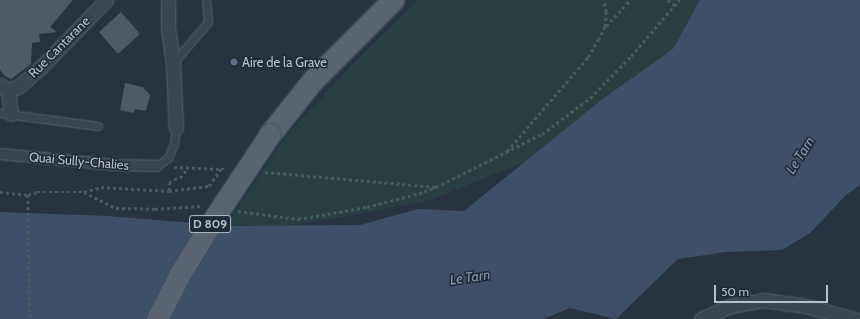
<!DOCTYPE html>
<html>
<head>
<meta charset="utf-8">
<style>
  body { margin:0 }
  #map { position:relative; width:860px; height:319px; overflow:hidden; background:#273341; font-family:Cabin,sans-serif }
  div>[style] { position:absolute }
  .green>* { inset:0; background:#294042 }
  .water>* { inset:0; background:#3e5069 }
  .building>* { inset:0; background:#4d5a6a }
  .path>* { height:2.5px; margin-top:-1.25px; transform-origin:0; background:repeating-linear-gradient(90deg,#475c5f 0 3px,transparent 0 6px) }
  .roads { filter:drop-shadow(0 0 1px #59636e) drop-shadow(0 0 1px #59636e) }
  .service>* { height:7px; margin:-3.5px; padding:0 3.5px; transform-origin:3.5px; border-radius:3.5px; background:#3b4551 }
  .pedestrian>* { height:10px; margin:-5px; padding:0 5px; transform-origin:5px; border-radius:5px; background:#3b4551 }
  .minor>* { height:13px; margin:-6.5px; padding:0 6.5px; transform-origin:6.5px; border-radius:6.5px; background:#3b4551 }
  .primary>* { height:21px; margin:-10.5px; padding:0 10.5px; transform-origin:10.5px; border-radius:10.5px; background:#5a6471 }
  .bridges { filter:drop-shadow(0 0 1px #454e5a) drop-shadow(0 0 1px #454e5a) }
  .primary-bridge>* { height:21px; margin:-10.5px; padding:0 10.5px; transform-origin:10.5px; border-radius:10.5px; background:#5a6471 }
  .dots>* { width:11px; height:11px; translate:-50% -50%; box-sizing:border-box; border:2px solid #202a36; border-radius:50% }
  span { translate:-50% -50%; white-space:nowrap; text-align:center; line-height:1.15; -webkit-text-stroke:3px #202a36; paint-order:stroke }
  .shield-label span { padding:1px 3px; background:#202a36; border:1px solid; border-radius:3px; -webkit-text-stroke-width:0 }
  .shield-label { font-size:12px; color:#b8c0cb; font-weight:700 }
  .street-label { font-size:13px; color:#b8c0cb }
  .poi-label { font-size:13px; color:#b8c0cb }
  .left { translate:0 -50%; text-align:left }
  .water-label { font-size:14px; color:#8196b2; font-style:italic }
  .scale { position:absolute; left:714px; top:285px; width:114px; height:18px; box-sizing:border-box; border:2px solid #b8c0cb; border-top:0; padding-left:5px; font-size:12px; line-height:14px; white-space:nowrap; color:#b8c0cb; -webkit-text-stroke:3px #202a36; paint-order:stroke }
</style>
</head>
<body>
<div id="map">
  <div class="green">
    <div style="clip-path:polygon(418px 0,712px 0,665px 66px,548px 152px,431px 200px,332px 219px,282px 226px,227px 224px,286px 136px,352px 65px)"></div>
  </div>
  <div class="water">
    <div style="clip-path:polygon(700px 0,860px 0,860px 185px,846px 195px,810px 233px,782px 250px,726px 252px,678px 259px,616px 319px,570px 308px,543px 319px,0 319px,0 212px,108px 216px,230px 226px,360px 225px,418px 209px,464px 211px,600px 101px,673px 49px)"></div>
  </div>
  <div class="building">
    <div style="clip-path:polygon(0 0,73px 0,50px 27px,57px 32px,39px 34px,40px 42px,32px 43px,31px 64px,11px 79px,5px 76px,0 70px)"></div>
    <div style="clip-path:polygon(121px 12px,140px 34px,118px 54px,99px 32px)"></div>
    <div style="clip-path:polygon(125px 83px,143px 87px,150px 95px,146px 111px,135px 109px,134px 113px,120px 110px)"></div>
  </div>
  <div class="path">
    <div style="left:668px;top:0;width:9px;rotate:36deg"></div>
    <div style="left:606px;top:26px;width:35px;rotate:-47deg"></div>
    <div style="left:507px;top:151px;width:124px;rotate:-49.2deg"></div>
    <div style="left:588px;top:57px;width:20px;rotate:-60deg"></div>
    <div style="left:598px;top:40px;width:15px;rotate:-62deg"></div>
    <div style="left:605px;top:27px;width:15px;rotate:-86deg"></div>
    <div style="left:606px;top:12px;width:12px;rotate:-104deg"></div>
    <div style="left:174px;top:167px;width:47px;rotate:2.4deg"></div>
    <div style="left:265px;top:172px;width:172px;rotate:5deg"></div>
    <div style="left:169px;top:191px;width:8px;rotate:-90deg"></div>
    <div style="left:169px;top:183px;width:6px;rotate:-39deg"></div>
    <div style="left:174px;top:179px;width:6px;rotate:-9deg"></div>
    <div style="left:180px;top:178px;width:11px;rotate:-52deg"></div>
    <div style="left:0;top:192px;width:28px;rotate:6deg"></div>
    <div style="left:28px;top:195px;width:124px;rotate:89.1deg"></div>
    <div style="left:84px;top:192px;width:36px;rotate:27deg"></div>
    <div style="left:116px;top:208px;width:39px;rotate:1deg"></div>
    <div style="left:155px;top:209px;width:45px;rotate:-3.8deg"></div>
    <div style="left:28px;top:195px;width:9px;rotate:-18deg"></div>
    <div style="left:37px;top:192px;width:47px"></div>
    <div style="left:84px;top:192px;width:18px;rotate:-16deg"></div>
    <div style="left:101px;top:187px;width:68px;rotate:3.4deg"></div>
    <div style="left:169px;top:191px;width:40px;rotate:-7.1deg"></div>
    <div style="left:209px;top:186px;width:21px;rotate:-55deg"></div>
    <div style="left:221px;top:169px;width:5px"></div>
    <div style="left:238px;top:211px;width:61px;rotate:7.6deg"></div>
    <div style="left:298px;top:219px;width:70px;rotate:-9.9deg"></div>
    <div style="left:367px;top:207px;width:59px;rotate:-14.7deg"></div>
    <div style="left:424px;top:192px;width:13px;rotate:-23deg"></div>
    <div style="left:436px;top:187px;width:119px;rotate:-26.6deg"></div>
    <div style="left:542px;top:134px;width:60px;rotate:-36.9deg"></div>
    <div style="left:590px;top:98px;width:59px;rotate:-45.7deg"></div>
    <div style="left:631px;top:56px;width:74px;rotate:-49.4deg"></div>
  </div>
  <div class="roads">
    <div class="service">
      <div style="left:173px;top:63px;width:54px;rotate:-49.5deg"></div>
      <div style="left:208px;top:22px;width:22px;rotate:-95deg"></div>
      <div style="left:0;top:113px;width:99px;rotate:7.6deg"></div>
      <div style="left:157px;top:166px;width:14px;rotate:-36deg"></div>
      <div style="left:168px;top:158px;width:15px;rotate:-67deg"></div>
      <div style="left:174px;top:144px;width:16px;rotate:-83deg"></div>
    </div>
    <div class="pedestrian">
      <div style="left:0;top:154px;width:117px;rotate:5.4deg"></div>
      <div style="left:116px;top:165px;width:41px;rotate:1.4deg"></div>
    </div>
    <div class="minor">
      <div style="left:168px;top:0;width:28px;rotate:90deg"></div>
      <div style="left:168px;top:28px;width:35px;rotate:82deg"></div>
      <div style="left:173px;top:63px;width:65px;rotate:87.4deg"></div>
      <div style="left:0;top:85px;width:9px;rotate:32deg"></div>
      <div style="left:8px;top:90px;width:24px;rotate:83deg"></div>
      <div style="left:8px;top:90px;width:10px;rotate:-17deg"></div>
      <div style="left:18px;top:87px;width:32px;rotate:-41deg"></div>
      <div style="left:42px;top:66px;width:92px;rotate:-45.9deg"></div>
      <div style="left:701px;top:319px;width:32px;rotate:-24deg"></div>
      <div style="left:730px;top:306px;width:34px;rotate:-10deg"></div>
      <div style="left:763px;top:300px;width:43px;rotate:7.9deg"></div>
      <div style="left:806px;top:306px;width:50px;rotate:15.2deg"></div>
    </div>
    <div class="primary">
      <div style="left:270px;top:134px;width:69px;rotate:-51.5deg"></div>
      <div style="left:313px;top:80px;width:113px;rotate:-45deg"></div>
    </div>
  </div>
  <div class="bridges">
    <div class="primary-bridge">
      <div style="left:157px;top:319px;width:53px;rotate:-62.9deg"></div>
      <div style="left:181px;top:272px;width:67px;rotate:-58.4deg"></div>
      <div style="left:216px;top:215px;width:97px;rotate:-56.3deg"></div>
    </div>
  </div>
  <div class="dots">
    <div style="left:234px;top:62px;background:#5c6f8a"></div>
  </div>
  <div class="shield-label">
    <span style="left:210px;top:224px">D 809</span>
  </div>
  <div class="street-label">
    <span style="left:59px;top:47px;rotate:-45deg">Rue Cantarane</span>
    <span style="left:79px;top:161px;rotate:5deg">Quai Sully-Chalies</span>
  </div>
  <div class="poi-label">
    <span class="left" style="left:242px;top:62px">Aire de la Grave</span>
  </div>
  <div class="water-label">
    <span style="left:800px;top:155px;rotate:-58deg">Le Tarn</span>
    <span style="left:470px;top:277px;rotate:-8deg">Le Tarn</span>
  </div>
  <div class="scale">50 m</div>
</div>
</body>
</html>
